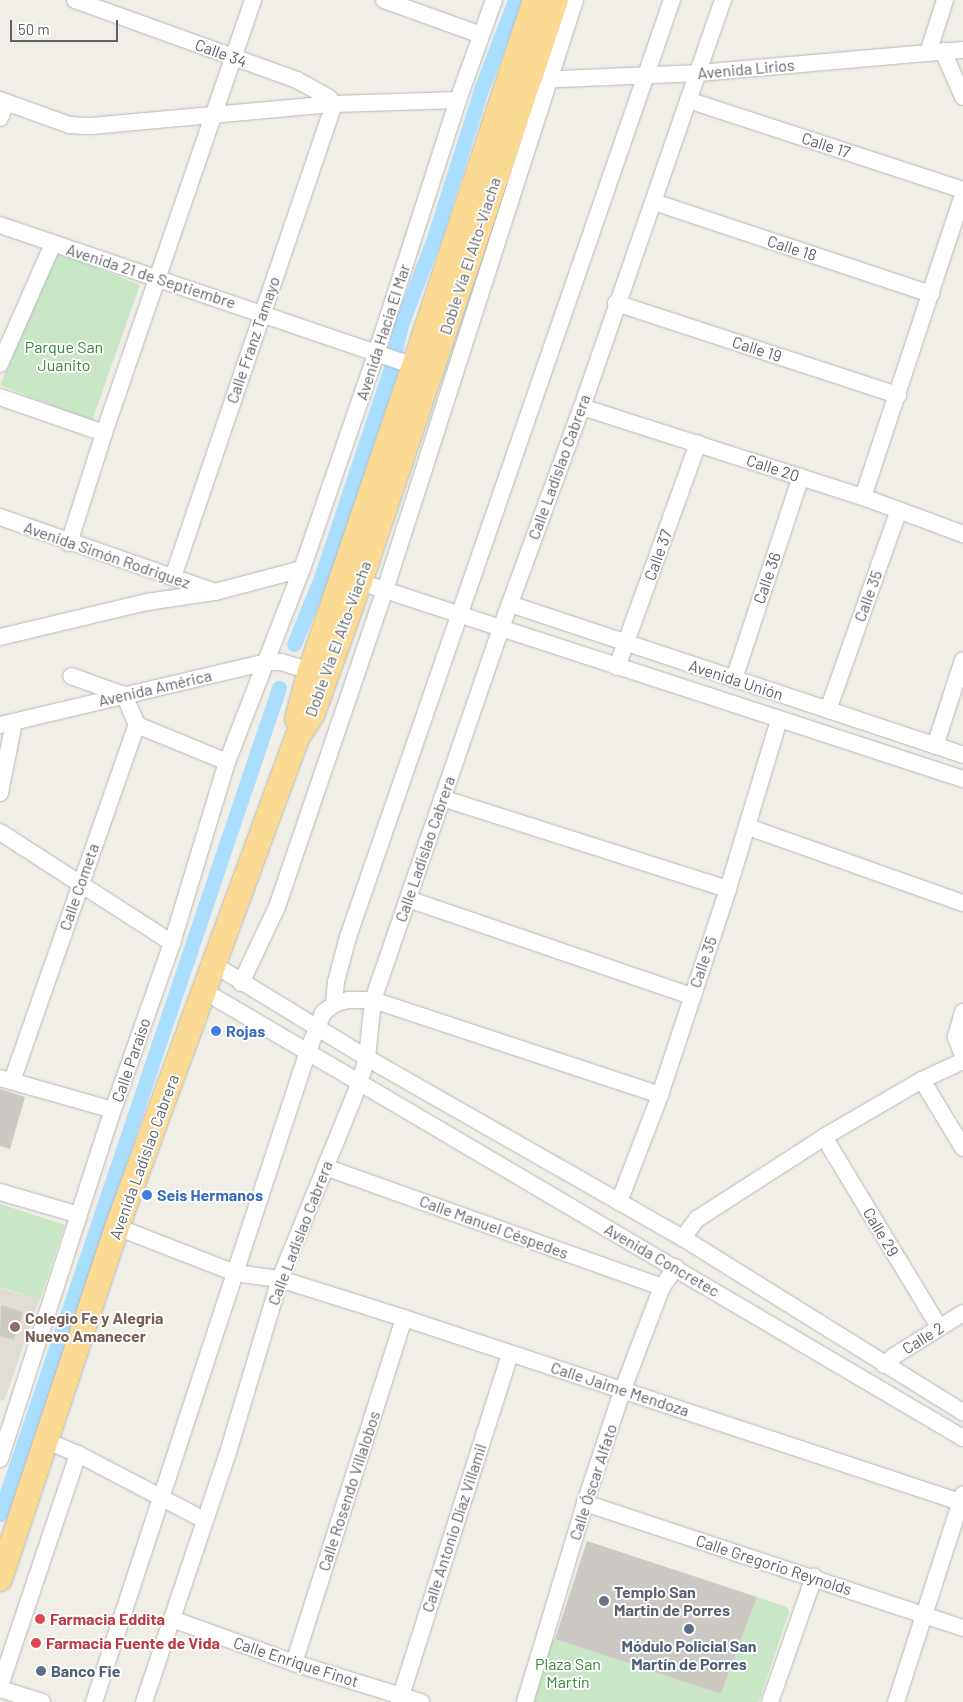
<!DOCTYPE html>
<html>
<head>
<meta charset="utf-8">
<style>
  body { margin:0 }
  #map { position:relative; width:963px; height:1702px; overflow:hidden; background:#f0eee7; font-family:Barlow,sans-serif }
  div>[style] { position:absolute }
  .education>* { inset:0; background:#e0ddd6 }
  .green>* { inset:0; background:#c7e7c5 }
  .canal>* { height:15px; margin:-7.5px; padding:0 7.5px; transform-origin:7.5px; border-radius:7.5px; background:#aadefe }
  .building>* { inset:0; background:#ccc9c4 }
  .roads { filter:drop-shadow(0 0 1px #b5b8bb) drop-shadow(0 0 1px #b5b8bb) }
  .minor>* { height:16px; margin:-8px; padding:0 8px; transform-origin:8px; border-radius:8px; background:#fff }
  .highway>* { height:24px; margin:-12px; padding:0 12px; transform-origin:12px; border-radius:12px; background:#fbdb94 }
  .dots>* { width:14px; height:14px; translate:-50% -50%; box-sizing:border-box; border:2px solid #fff; border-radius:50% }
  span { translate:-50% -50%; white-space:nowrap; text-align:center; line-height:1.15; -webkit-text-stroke:4px #fff; paint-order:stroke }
  .street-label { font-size:16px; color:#5f6367 }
  .park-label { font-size:16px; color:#388637 }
  .shop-label { font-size:16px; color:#366cbe; font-weight:700 }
  .left { translate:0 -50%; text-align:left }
  .education-label { font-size:16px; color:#785e54; font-weight:700 }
  .worship-label { font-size:16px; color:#5b616d; font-weight:700 }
  .health-label { font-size:16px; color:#be3a42; font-weight:700 }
  .service-label { font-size:16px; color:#4e5e75; font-weight:700 }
  .scale { position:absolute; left:10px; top:20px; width:108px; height:22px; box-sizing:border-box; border:2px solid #5f6367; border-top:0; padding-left:6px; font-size:15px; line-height:18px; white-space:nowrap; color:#5f6367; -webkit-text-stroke:4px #fff; paint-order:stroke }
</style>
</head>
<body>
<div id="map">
  <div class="education">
    <div style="clip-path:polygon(0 1288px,39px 1300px,5px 1399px,0 1401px)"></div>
  </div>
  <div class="green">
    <div style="clip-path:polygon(57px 252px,140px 285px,92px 421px,0 385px)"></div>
    <div style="clip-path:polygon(0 1204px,65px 1225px,40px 1300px,0 1287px)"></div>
    <div style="clip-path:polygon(757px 1597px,787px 1607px,789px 1612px,759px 1702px,528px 1702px,548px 1644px,555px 1639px,721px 1694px)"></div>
  </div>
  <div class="canal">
    <div style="left:294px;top:644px;width:71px;rotate:-67.8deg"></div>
    <div style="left:321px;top:578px;width:221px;rotate:-71.6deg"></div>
    <div style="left:391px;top:368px;width:44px;rotate:-76.9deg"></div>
    <div style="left:401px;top:325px;width:93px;rotate:-69.2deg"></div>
    <div style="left:434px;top:238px;width:158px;rotate:-72.4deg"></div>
    <div style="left:482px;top:87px;width:93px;rotate:-69.2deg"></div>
    <div style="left:0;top:1514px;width:872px;rotate:-71.34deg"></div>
  </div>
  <div class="building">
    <div style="clip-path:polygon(0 1089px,25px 1097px,10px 1149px,0 1146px)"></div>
    <div style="clip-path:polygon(1px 1305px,23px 1312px,14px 1340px,0 1336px)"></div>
    <div style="clip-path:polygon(587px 1541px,757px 1597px,721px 1694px,555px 1639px)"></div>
  </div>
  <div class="roads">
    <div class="minor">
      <div style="left:75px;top:0;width:236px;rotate:19.8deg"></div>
      <div style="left:297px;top:80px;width:35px;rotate:29deg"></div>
      <div style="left:328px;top:97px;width:9px;rotate:49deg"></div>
      <div style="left:384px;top:0;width:103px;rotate:19.8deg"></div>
      <div style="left:943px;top:51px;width:50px;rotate:66.5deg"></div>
      <div style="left:928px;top:53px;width:56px;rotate:-72.2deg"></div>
      <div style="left:538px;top:80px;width:161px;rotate:-2.5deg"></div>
      <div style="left:699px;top:73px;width:265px;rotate:-5deg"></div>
      <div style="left:0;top:100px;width:73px;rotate:19.9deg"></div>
      <div style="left:69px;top:125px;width:22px;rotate:3deg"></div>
      <div style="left:91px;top:126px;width:244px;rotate:-5.2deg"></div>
      <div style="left:334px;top:104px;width:124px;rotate:-1.8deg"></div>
      <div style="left:688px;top:100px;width:289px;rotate:18.1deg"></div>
      <div style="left:0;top:118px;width:16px;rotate:-68deg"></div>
      <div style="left:654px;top:202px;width:292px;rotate:18.4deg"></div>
      <div style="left:0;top:225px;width:437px;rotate:18.8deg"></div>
      <div style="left:616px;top:303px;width:297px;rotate:18.1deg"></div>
      <div style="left:0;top:364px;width:131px;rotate:-66.2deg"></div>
      <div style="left:0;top:397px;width:110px;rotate:19.1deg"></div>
      <div style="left:582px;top:407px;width:295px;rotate:17.8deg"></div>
      <div style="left:863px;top:497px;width:107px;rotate:20.3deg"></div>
      <div style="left:863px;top:497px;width:319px;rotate:-71.7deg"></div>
      <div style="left:0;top:517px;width:225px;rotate:19.2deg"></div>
      <div style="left:69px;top:543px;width:115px;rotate:-72.3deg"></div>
      <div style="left:104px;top:433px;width:458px;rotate:-71deg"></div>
      <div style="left:173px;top:577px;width:500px;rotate:-71.2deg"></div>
      <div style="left:360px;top:582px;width:634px;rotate:18.09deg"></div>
      <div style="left:510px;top:604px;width:478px;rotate:18.4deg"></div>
      <div style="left:0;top:637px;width:151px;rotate:-13.4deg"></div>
      <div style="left:147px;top:602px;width:69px;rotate:-8.4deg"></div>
      <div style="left:215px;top:592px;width:90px;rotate:-14.8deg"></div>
      <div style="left:617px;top:667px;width:238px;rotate:-70.1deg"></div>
      <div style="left:734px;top:679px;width:213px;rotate:-71.7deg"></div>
      <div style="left:828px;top:710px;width:212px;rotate:-70.5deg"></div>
      <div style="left:0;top:725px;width:273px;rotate:-13.3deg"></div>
      <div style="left:266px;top:662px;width:15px"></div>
      <div style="left:281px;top:662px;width:30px;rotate:17deg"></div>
      <div style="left:137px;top:725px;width:97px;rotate:22.3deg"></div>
      <div style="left:935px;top:746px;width:90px;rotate:-72deg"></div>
      <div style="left:0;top:793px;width:72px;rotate:-78.8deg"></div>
      <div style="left:442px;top:798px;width:300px;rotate:17.7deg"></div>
      <div style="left:748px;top:827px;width:228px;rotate:19.5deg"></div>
      <div style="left:0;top:832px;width:205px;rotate:32.8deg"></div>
      <div style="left:408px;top:899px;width:299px;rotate:18.9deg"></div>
      <div style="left:213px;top:964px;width:180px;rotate:31.4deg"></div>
      <div style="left:367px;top:1058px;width:364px;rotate:29.7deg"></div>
      <div style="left:683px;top:1238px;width:330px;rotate:31.9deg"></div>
      <div style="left:241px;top:983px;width:84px;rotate:-64.7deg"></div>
      <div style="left:277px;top:907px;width:335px;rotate:-71.2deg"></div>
      <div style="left:385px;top:590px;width:620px;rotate:-72.15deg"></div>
      <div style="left:204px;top:991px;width:881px;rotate:30.5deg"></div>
      <div style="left:334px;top:1004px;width:22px;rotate:-85deg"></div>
      <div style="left:336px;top:982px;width:47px;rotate:-75.1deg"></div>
      <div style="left:348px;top:937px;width:991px;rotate:-70.93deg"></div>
      <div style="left:963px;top:1012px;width:26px;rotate:106deg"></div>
      <div style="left:956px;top:1037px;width:20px;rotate:70deg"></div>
      <div style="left:0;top:1078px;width:117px;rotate:15.8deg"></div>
      <div style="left:922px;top:1080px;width:79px;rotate:58.9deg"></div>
      <div style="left:12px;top:1081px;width:377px;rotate:-70.7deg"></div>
      <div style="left:137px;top:725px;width:33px;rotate:-113deg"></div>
      <div style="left:124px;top:695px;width:56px;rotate:-160.3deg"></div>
      <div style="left:824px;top:1137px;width:222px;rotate:58.8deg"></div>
      <div style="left:325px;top:1167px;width:358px;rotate:19.6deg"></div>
      <div style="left:0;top:1192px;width:82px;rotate:16.2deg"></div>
      <div style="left:619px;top:1202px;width:115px;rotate:-69deg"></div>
      <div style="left:660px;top:1095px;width:217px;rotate:-71.7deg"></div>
      <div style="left:728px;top:889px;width:177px;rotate:-73.2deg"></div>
      <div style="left:117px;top:1227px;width:127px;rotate:21.3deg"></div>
      <div style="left:235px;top:1273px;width:45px;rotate:7.6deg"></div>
      <div style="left:280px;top:1279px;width:130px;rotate:17.5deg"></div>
      <div style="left:404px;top:1318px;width:586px;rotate:18.31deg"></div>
      <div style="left:683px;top:1238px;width:24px;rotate:-54deg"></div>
      <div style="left:697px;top:1219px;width:151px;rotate:-32.8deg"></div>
      <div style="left:824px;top:1137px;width:113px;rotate:-30.2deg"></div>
      <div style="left:922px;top:1080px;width:45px;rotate:-24.9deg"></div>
      <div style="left:884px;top:1365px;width:13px;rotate:-42deg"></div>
      <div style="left:894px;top:1356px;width:81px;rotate:-31.9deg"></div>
      <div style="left:47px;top:1441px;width:34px;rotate:23deg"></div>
      <div style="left:78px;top:1454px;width:142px;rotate:27.6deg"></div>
      <div style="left:0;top:1459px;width:367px;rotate:-72.1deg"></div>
      <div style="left:113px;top:1110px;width:177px;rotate:-70.5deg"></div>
      <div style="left:172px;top:943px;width:189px;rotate:-73.1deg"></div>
      <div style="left:227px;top:762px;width:207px;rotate:-68.8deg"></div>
      <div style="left:302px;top:569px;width:227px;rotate:-71deg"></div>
      <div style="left:376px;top:354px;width:267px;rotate:-72.1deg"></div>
      <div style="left:458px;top:100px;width:106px;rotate:-70.2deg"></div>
      <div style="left:585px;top:1503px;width:398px;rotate:18.3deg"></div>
      <div style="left:172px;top:1619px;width:130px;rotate:19.8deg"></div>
      <div style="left:294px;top:1663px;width:133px;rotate:17.1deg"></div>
      <div style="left:294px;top:1663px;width:362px;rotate:-72.3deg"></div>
      <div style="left:0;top:1686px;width:245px;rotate:-71.4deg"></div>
      <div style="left:0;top:1689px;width:44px;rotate:17.2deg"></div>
      <div style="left:94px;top:1702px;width:685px;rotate:-71.8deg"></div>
      <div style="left:308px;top:1051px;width:41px;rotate:-68.5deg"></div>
      <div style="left:323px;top:1013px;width:14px;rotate:-39deg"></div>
      <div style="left:334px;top:1004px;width:15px;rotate:-16deg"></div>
      <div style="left:348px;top:1000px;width:25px"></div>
      <div style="left:373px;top:1000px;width:302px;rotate:18.3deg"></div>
      <div style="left:144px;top:1702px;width:267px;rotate:-71.4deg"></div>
      <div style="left:229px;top:1449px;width:177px;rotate:-73.3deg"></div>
      <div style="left:280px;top:1279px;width:210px;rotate:-67.9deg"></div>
      <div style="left:359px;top:1084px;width:27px;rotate:-73deg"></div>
      <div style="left:367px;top:1058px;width:58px;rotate:-84.1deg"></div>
      <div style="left:373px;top:1000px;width:393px;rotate:-71deg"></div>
      <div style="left:501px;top:628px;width:235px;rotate:-69.9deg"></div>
      <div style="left:582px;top:407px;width:431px;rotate:-70.9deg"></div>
      <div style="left:399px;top:1702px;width:365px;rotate:-72.3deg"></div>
      <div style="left:525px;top:1702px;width:208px;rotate:-73.2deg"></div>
      <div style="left:585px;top:1503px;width:120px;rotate:-71.6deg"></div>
      <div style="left:623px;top:1389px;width:109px;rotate:-69.1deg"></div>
      <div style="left:662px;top:1287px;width:24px;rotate:-55deg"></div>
      <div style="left:770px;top:1702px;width:133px;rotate:-70.6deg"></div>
      <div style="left:896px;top:1702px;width:218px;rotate:-72.1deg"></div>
    </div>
    <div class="highway">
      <div style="left:297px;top:719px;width:50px;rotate:-74.8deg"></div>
      <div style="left:310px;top:671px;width:322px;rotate:-71.2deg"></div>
      <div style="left:414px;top:366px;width:385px;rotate:-71.7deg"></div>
      <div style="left:0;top:1579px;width:371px;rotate:-71.6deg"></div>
      <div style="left:117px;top:1227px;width:521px;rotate:-69.79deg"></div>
      <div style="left:297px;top:738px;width:30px;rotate:-57deg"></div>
      <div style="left:313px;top:713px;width:139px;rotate:-70.3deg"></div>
      <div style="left:360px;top:582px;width:614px;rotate:-71.39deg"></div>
    </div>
  </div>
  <div class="dots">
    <div style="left:216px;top:1031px;background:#3f7fe0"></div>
    <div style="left:147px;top:1195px;background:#3f7fe0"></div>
    <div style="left:15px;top:1327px;background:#8d6e63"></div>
    <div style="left:604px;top:1601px;background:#6b7280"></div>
    <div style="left:40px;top:1619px;background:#e0444e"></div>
    <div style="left:689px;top:1629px;background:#5c6f8a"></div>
    <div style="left:36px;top:1643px;background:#e0444e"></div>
    <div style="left:41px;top:1671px;background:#5c6f8a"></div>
  </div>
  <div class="street-label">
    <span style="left:221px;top:53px;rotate:20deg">Calle 34</span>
    <span style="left:746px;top:69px;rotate:-5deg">Avenida Lirios</span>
    <span style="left:826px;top:145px;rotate:18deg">Calle 17</span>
    <span style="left:792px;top:248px;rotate:18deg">Calle 18</span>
    <span style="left:470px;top:256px;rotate:-72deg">Doble Vía El Alto-Viacha</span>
    <span style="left:151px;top:276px;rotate:18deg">Avenida 21 de Septiembre</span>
    <span style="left:383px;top:332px;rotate:-72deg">Avenida Hacia El Mar</span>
    <span style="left:253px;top:340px;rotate:-71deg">Calle Franz Tamayo</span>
    <span style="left:757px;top:349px;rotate:18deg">Calle 19</span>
    <span style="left:559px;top:467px;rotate:-70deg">Calle Ladislao Cabrera</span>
    <span style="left:773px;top:468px;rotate:18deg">Calle 20</span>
    <span style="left:107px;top:555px;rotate:19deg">Avenida Simón Rodriguez</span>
    <span style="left:658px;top:555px;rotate:-70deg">Calle 37</span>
    <span style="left:767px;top:578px;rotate:-71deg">Calle 36</span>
    <span style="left:868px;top:596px;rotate:-70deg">Calle 35</span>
    <span style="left:338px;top:639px;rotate:-70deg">Doble Vía El Alto-Viacha</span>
    <span style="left:736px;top:680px;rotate:18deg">Avenida Unión</span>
    <span style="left:155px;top:688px;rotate:-13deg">Avenida América</span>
    <span style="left:425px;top:849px;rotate:-71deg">Calle Ladislao Cabrera</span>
    <span style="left:79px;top:887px;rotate:-71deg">Calle Cometa</span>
    <span style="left:703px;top:962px;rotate:-71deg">Calle 35</span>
    <span style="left:131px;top:1060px;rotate:-71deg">Calle Paraíso</span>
    <span style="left:144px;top:1157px;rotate:-70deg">Avenida Ladislao Cabrera</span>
    <span style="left:494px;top:1227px;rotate:20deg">Calle Manuel Céspedes</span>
    <span style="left:881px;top:1232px;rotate:59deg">Calle 29</span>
    <span style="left:300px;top:1233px;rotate:-69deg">Calle Ladislao Cabrera</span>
    <span style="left:662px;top:1260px;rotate:30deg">Avenida Concretec</span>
    <span style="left:923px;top:1338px;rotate:-32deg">Calle 2</span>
    <span style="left:620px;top:1389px;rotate:18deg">Calle Jaime Mendoza</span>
    <span style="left:593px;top:1482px;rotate:-72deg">Calle Óscar Alfato</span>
    <span style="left:349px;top:1491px;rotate:-72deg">Calle Rosendo Villalobos</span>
    <span style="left:454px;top:1528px;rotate:-72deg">Calle Antonio Díaz Villamil</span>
    <span style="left:774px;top:1565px;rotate:18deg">Calle Gregorio Reynolds</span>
    <span style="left:296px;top:1662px;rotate:18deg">Calle Enrique Finot</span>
  </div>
  <div class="park-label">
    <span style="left:64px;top:356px">Parque San<br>Juanito</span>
    <span style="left:568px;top:1673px">Plaza San<br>Martín</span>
  </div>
  <div class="shop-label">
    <span class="left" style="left:226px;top:1031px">Rojas</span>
    <span class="left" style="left:157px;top:1195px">Seis Hermanos</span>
  </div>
  <div class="education-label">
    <span class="left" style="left:25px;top:1327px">Colegio Fe y Alegria<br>Nuevo Amanecer</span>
  </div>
  <div class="worship-label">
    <span class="left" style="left:614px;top:1601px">Templo San<br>Martin de Porres</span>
  </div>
  <div class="health-label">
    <span class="left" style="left:50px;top:1619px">Farmacia Eddita</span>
    <span class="left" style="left:46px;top:1643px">Farmacia Fuente de Vida</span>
  </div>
  <div class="service-label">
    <span style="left:689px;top:1655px">Módulo Policial San<br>Martín de Porres</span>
    <span class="left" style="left:51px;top:1671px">Banco Fie</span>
  </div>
  <div class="scale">50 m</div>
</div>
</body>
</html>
